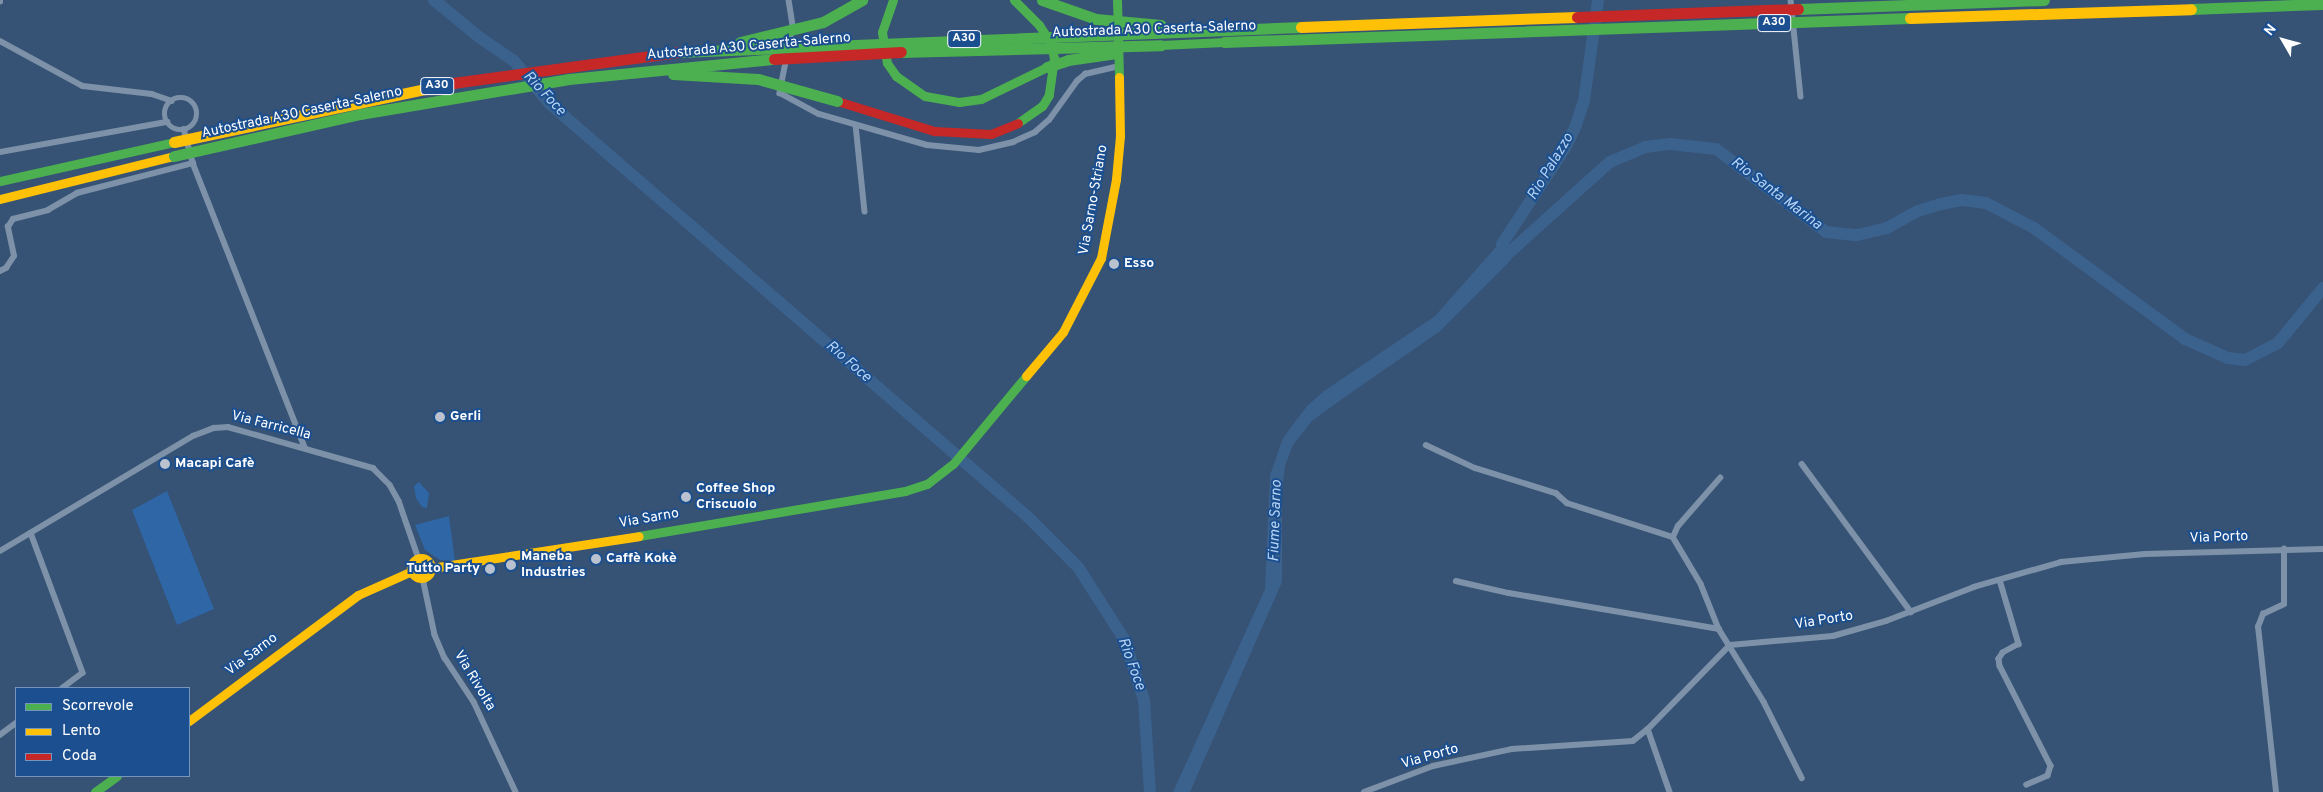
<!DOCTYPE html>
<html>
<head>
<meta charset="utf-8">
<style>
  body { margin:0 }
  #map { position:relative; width:2323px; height:792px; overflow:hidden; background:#365274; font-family:Overpass,sans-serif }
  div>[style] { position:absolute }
  .green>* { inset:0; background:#2f66a5 }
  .water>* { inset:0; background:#3b618d }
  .river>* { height:12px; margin:-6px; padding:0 6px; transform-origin:6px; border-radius:6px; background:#3b618d }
  .street>* { height:5.5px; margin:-2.75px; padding:0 2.75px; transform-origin:2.75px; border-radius:2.75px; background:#7d92a8 }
  .street>.ring { margin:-2.75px; padding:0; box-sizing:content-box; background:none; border:5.5px solid #7d92a8; border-radius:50% }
  .fast>* { height:9px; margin:-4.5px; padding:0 4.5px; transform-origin:4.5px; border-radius:4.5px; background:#4caf50 }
  .slow>* { height:9px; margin:-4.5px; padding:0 4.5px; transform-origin:4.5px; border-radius:4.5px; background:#ffc107 }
  .slow>.ring { margin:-4.5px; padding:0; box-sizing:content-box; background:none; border:9px solid #ffc107; border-radius:50% }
  .jam>* { height:9px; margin:-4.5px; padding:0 4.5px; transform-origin:4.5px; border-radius:4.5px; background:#c62828 }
  .fast-bridge>* { height:11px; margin:-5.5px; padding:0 5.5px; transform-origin:5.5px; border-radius:5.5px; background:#4caf50 }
  .slow-bridge>* { height:11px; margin:-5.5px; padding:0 5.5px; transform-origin:5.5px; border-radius:5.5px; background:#ffc107 }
  .jam-bridge>* { height:11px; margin:-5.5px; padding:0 5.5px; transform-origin:5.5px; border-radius:5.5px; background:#c62828 }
  .dots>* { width:14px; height:14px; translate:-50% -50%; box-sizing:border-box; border:2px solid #1b4f8f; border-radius:50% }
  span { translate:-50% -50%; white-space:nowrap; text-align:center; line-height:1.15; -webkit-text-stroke:4px #1b4f8f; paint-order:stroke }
  .shield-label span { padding:1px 4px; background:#1b4f8f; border:1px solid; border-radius:4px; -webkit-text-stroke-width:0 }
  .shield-label { font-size:12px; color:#fff; font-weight:700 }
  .street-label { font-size:14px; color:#fff }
  .poi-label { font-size:14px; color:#fff; font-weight:700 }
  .left { translate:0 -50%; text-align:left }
  .right { translate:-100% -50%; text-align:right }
  .water-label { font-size:15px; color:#b5d3f5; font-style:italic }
  .legend { position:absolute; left:15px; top:687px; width:175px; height:90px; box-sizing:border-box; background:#1b4f8f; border:1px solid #7695bc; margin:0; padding:6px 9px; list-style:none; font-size:15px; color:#fff }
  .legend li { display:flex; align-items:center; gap:10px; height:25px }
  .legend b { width:25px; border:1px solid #7695bc }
  .north { position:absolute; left:2258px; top:15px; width:50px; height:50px; -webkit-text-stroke:4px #1b4f8f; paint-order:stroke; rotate:308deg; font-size:14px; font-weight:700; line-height:20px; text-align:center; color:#fff }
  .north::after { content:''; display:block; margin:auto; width:18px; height:22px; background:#fff; clip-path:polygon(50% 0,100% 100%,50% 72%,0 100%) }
</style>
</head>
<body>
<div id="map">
  <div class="green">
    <div style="clip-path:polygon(419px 482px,429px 493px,427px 508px,422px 507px,416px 498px,414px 486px)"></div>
    <div style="clip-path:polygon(167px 491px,214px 609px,177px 625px,132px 510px)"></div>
    <div style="clip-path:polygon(449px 516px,455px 561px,440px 560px,425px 550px,415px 525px)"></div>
  </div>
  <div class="water">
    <div style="clip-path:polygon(1511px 230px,1514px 232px,1508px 244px,1513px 247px,1524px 242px,1509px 262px,1439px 332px,1342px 399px,1312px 421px,1293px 445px,1285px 466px,1282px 490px,1282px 582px,1190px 792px,1173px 792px,1265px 589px,1270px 475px,1283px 438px,1307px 406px,1324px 391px,1435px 316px)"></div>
  </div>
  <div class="river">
    <div style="left:434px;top:0;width:58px;rotate:39.4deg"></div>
    <div style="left:479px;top:37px;width:42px;rotate:34.4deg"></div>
    <div style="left:514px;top:61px;width:55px;rotate:50.2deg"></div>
    <div style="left:549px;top:103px;width:633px;rotate:40.84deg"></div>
    <div style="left:1028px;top:517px;width:71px;rotate:45deg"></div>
    <div style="left:1078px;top:567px;width:85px;rotate:57.4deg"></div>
    <div style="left:1124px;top:639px;width:64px;rotate:71.8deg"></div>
    <div style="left:1144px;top:700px;width:92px;rotate:86.3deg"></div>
    <div style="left:1502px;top:244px;width:115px;rotate:-56.7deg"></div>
    <div style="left:1565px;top:148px;width:25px;rotate:-64deg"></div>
    <div style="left:1576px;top:125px;width:25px;rotate:-72deg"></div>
    <div style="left:1584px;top:101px;width:102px;rotate:-82.1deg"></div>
    <div style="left:1511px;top:251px;width:133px;rotate:-42deg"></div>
    <div style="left:1610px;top:162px;width:38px;rotate:-23deg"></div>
    <div style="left:1645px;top:147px;width:25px;rotate:-7deg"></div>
    <div style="left:1670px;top:144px;width:46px;rotate:6.2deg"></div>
    <div style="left:1716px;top:149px;width:138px;rotate:37deg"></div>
    <div style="left:1826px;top:232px;width:31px;rotate:6deg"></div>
    <div style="left:1857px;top:235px;width:31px;rotate:-13deg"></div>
    <div style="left:1887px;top:228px;width:35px;rotate:-29deg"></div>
    <div style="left:1918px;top:211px;width:24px;rotate:-17deg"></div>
    <div style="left:1941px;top:204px;width:21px;rotate:-11deg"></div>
    <div style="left:1962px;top:200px;width:24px;rotate:7deg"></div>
    <div style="left:1986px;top:203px;width:54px;rotate:27.5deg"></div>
    <div style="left:2034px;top:228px;width:187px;rotate:36.3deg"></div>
    <div style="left:2185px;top:339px;width:47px;rotate:23.8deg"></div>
    <div style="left:2228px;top:358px;width:17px;rotate:7deg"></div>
    <div style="left:2245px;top:360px;width:37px;rotate:-27deg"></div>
    <div style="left:2278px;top:343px;width:71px;rotate:-50.7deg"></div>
  </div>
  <div class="street">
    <div style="left:789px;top:0;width:26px;rotate:81deg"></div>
    <div style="left:793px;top:26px;width:20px;rotate:101deg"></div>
    <div style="left:1791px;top:0;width:97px;rotate:84.1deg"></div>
    <div style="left:0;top:2px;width:2px;rotate:-90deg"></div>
    <div style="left:0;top:41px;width:94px;rotate:28.5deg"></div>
    <div style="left:83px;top:86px;width:69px;rotate:6.6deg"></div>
    <div style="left:152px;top:94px;width:21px;rotate:19deg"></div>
    <div style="left:787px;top:57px;width:37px;rotate:101deg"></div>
    <div style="left:780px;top:93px;width:44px;rotate:28.3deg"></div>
    <div style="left:819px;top:114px;width:112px;rotate:16deg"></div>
    <div style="left:927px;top:145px;width:52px;rotate:5.5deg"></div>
    <div style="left:979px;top:150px;width:35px;rotate:-13deg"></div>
    <div style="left:1013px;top:142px;width:24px;rotate:-24deg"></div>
    <div style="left:1035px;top:132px;width:18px;rotate:-41deg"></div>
    <div style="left:1049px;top:120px;width:48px;rotate:-54.3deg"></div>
    <div style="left:1077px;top:81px;width:11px;rotate:-41deg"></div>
    <div style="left:1085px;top:74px;width:35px;rotate:-13deg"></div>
    <div class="ring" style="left:165px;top:98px;width:26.5px;height:26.5px"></div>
    <div style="left:856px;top:125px;width:87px;rotate:84.1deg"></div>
    <div style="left:184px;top:129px;width:35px;rotate:75deg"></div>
    <div style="left:193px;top:163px;width:305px;rotate:68.5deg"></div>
    <div style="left:0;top:152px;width:170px;rotate:-10.2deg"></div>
    <div style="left:0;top:271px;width:7px;rotate:-27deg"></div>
    <div style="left:6px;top:268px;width:14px;rotate:-56deg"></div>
    <div style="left:14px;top:256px;width:30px;rotate:-102deg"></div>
    <div style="left:8px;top:227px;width:9px;rotate:-58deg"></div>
    <div style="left:13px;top:219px;width:36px;rotate:-14deg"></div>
    <div style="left:48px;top:210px;width:34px;rotate:-30deg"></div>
    <div style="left:77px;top:193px;width:120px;rotate:-14.5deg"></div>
    <div style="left:1426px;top:445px;width:54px;rotate:25.1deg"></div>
    <div style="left:1475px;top:468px;width:85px;rotate:17.2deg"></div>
    <div style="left:1556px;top:493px;width:15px;rotate:42deg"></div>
    <div style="left:1567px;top:503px;width:111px;rotate:17.8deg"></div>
    <div style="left:1673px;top:537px;width:55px;rotate:59.2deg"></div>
    <div style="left:1701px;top:584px;width:48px;rotate:68.2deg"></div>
    <div style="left:1802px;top:464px;width:184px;rotate:53.6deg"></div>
    <div style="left:31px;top:533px;width:149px;rotate:69.6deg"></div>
    <div style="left:83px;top:673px;width:25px;rotate:143deg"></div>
    <div style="left:1673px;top:537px;width:12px;rotate:-66deg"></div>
    <div style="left:1678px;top:526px;width:64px;rotate:-48.8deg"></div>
    <div style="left:0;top:551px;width:225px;rotate:-30.8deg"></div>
    <div style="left:193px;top:436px;width:22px;rotate:-21deg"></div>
    <div style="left:214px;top:428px;width:14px;rotate:-4deg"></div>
    <div style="left:228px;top:427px;width:151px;rotate:15.8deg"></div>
    <div style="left:373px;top:468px;width:24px;rotate:45deg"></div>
    <div style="left:390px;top:485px;width:18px;rotate:61deg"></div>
    <div style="left:399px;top:501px;width:61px;rotate:71deg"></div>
    <div style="left:423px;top:578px;width:58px;rotate:78.1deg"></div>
    <div style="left:435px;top:635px;width:25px;rotate:67deg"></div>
    <div style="left:445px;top:658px;width:53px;rotate:56.6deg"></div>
    <div style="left:474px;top:702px;width:99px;rotate:65deg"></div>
    <div style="left:2000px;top:580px;width:67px;rotate:73.5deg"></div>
    <div style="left:2019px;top:644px;width:18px;rotate:151deg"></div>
    <div style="left:2003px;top:653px;width:7px;rotate:124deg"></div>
    <div style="left:1999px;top:659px;width:7px;rotate:82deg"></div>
    <div style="left:2000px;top:666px;width:112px;rotate:63deg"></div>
    <div style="left:2051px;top:766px;width:10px;rotate:107deg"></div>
    <div style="left:2048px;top:776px;width:23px;rotate:157deg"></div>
    <div style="left:1456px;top:581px;width:54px;rotate:12.8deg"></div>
    <div style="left:1509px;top:593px;width:213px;rotate:9.7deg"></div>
    <div style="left:1719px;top:629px;width:86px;rotate:58.3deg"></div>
    <div style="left:1764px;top:702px;width:85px;rotate:63.4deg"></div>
    <div style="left:1648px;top:729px;width:67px;rotate:70.8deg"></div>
    <div style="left:0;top:735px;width:20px;rotate:-37deg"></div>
    <div style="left:1364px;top:792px;width:74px;rotate:-20.6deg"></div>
    <div style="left:1433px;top:766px;width:81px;rotate:-12.1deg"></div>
    <div style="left:1512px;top:749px;width:121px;rotate:-3.8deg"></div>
    <div style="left:1633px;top:741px;width:19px;rotate:-39deg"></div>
    <div style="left:1648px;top:729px;width:117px;rotate:-45.7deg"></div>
    <div style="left:1730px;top:645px;width:103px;rotate:-5deg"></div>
    <div style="left:1833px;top:636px;width:55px;rotate:-15.8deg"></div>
    <div style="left:1886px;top:621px;width:94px;rotate:-21.1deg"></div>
    <div style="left:1974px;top:587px;width:91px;rotate:-16deg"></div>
    <div style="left:2061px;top:562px;width:84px;rotate:-5.4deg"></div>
    <div style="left:2145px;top:554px;width:178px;rotate:-1.6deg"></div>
    <div style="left:2276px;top:792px;width:166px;rotate:-96.2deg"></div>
    <div style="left:2258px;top:627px;width:14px;rotate:-69deg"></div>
    <div style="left:2263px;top:614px;width:23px;rotate:-25deg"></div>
    <div style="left:2284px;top:604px;width:55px;rotate:-90deg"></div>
  </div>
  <div class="fast">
    <div style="left:893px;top:0;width:34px;rotate:109deg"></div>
    <div style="left:882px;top:32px;width:31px;rotate:81deg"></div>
    <div style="left:887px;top:63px;width:16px;rotate:55deg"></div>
    <div style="left:896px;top:76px;width:35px;rotate:35deg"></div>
    <div style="left:925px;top:96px;width:35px;rotate:10deg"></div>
    <div style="left:959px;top:102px;width:22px;rotate:-8deg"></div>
    <div style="left:981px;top:99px;width:73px;rotate:-25.9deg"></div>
    <div style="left:1014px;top:0;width:35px;rotate:45deg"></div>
    <div style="left:1039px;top:25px;width:20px;rotate:57deg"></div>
    <div style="left:1050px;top:42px;width:16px;rotate:76deg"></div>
    <div style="left:1054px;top:58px;width:37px;rotate:98deg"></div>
    <div style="left:1049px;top:95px;width:13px;rotate:122deg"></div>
    <div style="left:1042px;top:106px;width:29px;rotate:145deg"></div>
    <div style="left:1117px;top:0;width:77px;rotate:88.5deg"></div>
    <div style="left:1161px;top:45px;width:63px;rotate:-2.7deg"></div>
    <div style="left:0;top:181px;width:178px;rotate:-12.6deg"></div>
    <div style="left:639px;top:536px;width:270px;rotate:-9.6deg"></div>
    <div style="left:905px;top:491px;width:23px;rotate:-18deg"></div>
    <div style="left:927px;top:484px;width:33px;rotate:-38deg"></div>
    <div style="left:953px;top:464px;width:114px;rotate:-50.3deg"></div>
    <div style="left:95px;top:792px;width:27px;rotate:-36deg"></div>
  </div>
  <div class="slow">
    <div style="left:0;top:199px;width:179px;rotate:-13.9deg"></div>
    <div style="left:1026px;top:376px;width:57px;rotate:-49.9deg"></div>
    <div style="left:1063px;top:332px;width:83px;rotate:-62.8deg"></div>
    <div style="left:1101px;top:258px;width:80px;rotate:-79.2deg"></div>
    <div style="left:1116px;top:179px;width:43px;rotate:-84.7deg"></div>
    <div style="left:1120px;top:136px;width:59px;rotate:-91deg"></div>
    <div class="ring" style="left:411px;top:558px;width:11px;height:11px"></div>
    <div style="left:431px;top:568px;width:210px;rotate:-8.7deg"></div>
    <div style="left:189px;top:721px;width:211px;rotate:-36.7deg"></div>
    <div style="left:358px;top:595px;width:59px;rotate:-24deg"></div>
  </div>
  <div class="jam">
    <div style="left:837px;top:101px;width:102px;rotate:17.2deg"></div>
    <div style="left:934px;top:131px;width:57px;rotate:3deg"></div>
    <div style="left:991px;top:134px;width:29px;rotate:-22deg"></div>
  </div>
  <div class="fast-bridge">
    <div style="left:1042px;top:0;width:57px;rotate:19.4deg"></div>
    <div style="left:1096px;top:19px;width:65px;rotate:5.3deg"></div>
    <div style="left:1798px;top:9px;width:246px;rotate:-2.1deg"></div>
    <div style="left:2191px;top:9px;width:132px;rotate:-2.2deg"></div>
    <div style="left:740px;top:42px;width:85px;rotate:-13.5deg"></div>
    <div style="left:823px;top:22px;width:45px;rotate:-29.4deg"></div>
    <div style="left:1224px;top:42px;width:686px;rotate:-2deg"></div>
    <div style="left:680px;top:52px;width:622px;rotate:-2.31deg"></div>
    <div style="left:901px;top:52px;width:260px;rotate:-1.5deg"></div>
    <div style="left:1047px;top:67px;width:22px;rotate:-18deg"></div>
    <div style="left:1068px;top:60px;width:49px;rotate:-8.1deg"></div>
    <div style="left:673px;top:74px;width:85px;rotate:3.4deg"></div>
    <div style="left:758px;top:79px;width:82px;rotate:15.6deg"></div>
    <div style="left:174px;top:156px;width:191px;rotate:-12.7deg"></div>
    <div style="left:360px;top:114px;width:212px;rotate:-9.5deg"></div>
    <div style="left:569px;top:79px;width:206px;rotate:-5.6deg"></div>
  </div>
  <div class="slow-bridge">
    <div style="left:1910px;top:18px;width:281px;rotate:-1.8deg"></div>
    <div style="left:1301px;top:27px;width:276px;rotate:-2.1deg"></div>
    <div style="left:174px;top:142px;width:285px;rotate:-11.9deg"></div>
  </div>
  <div class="jam-bridge">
    <div style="left:1577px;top:17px;width:221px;rotate:-2.1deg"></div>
    <div style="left:774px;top:59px;width:127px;rotate:-3.2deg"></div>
    <div style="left:453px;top:83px;width:229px;rotate:-7.8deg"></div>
  </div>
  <div class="dots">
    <div style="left:1114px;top:264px;background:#b9c2ce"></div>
    <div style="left:440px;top:417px;background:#b9c2ce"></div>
    <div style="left:165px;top:464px;background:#b9c2ce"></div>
    <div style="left:686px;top:497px;background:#b9c2ce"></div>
    <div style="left:596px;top:559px;background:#b9c2ce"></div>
    <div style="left:511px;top:565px;background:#b9c2ce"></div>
    <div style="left:490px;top:569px;background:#b9c2ce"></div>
  </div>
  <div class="shield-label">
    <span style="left:1774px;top:23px">A30</span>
    <span style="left:964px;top:39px">A30</span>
    <span style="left:437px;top:86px">A30</span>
  </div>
  <div class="street-label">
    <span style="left:1154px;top:30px;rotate:-2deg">Autostrada A30 Caserta-Salerno</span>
    <span style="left:749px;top:47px;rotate:-5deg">Autostrada A30 Caserta-Salerno</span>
    <span style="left:302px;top:113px;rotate:-12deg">Autostrada A30 Caserta-Salerno</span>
    <span style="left:1094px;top:200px;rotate:-80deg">Via Sarno-Striano</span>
    <span style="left:271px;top:426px;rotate:14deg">Via Farricella</span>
    <span style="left:649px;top:519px;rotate:-10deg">Via Sarno</span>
    <span style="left:2219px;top:538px;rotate:-2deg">Via Porto</span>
    <span style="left:1824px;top:621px;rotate:-9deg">Via Porto</span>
    <span style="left:252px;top:655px;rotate:-37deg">Via Sarno</span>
    <span style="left:474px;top:681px;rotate:59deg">Via Rivolta</span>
    <span style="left:1430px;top:757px;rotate:-16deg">Via Porto</span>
  </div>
  <div class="poi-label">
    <span class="left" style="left:1124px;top:264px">Esso</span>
    <span class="left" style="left:450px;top:417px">Gerli</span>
    <span class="left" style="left:175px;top:464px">Macapi Cafè</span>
    <span class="left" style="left:696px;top:497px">Coffee Shop<br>Criscuolo</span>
    <span class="left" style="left:521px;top:565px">Maneba<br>Industries</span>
    <span class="left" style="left:606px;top:559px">Caffè Kokè</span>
    <span class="right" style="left:480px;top:569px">Tutto Party</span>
  </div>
  <div class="water-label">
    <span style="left:544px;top:94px;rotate:47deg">Rio Foce</span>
    <span style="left:1551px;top:167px;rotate:-59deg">Rio Palazzo</span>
    <span style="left:1776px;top:194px;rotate:37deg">Rio Santa Marina</span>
    <span style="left:848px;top:362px;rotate:41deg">Rio Foce</span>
    <span style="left:1276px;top:521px;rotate:-88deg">Fiume Sarno</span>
    <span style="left:1131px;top:664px;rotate:70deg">Rio Foce</span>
  </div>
  <ul class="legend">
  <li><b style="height:6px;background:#4caf50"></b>Scorrevole</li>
  <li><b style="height:6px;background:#ffc107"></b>Lento</li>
  <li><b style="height:6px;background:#c62828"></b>Coda</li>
  </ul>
  <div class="north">N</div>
</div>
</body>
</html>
